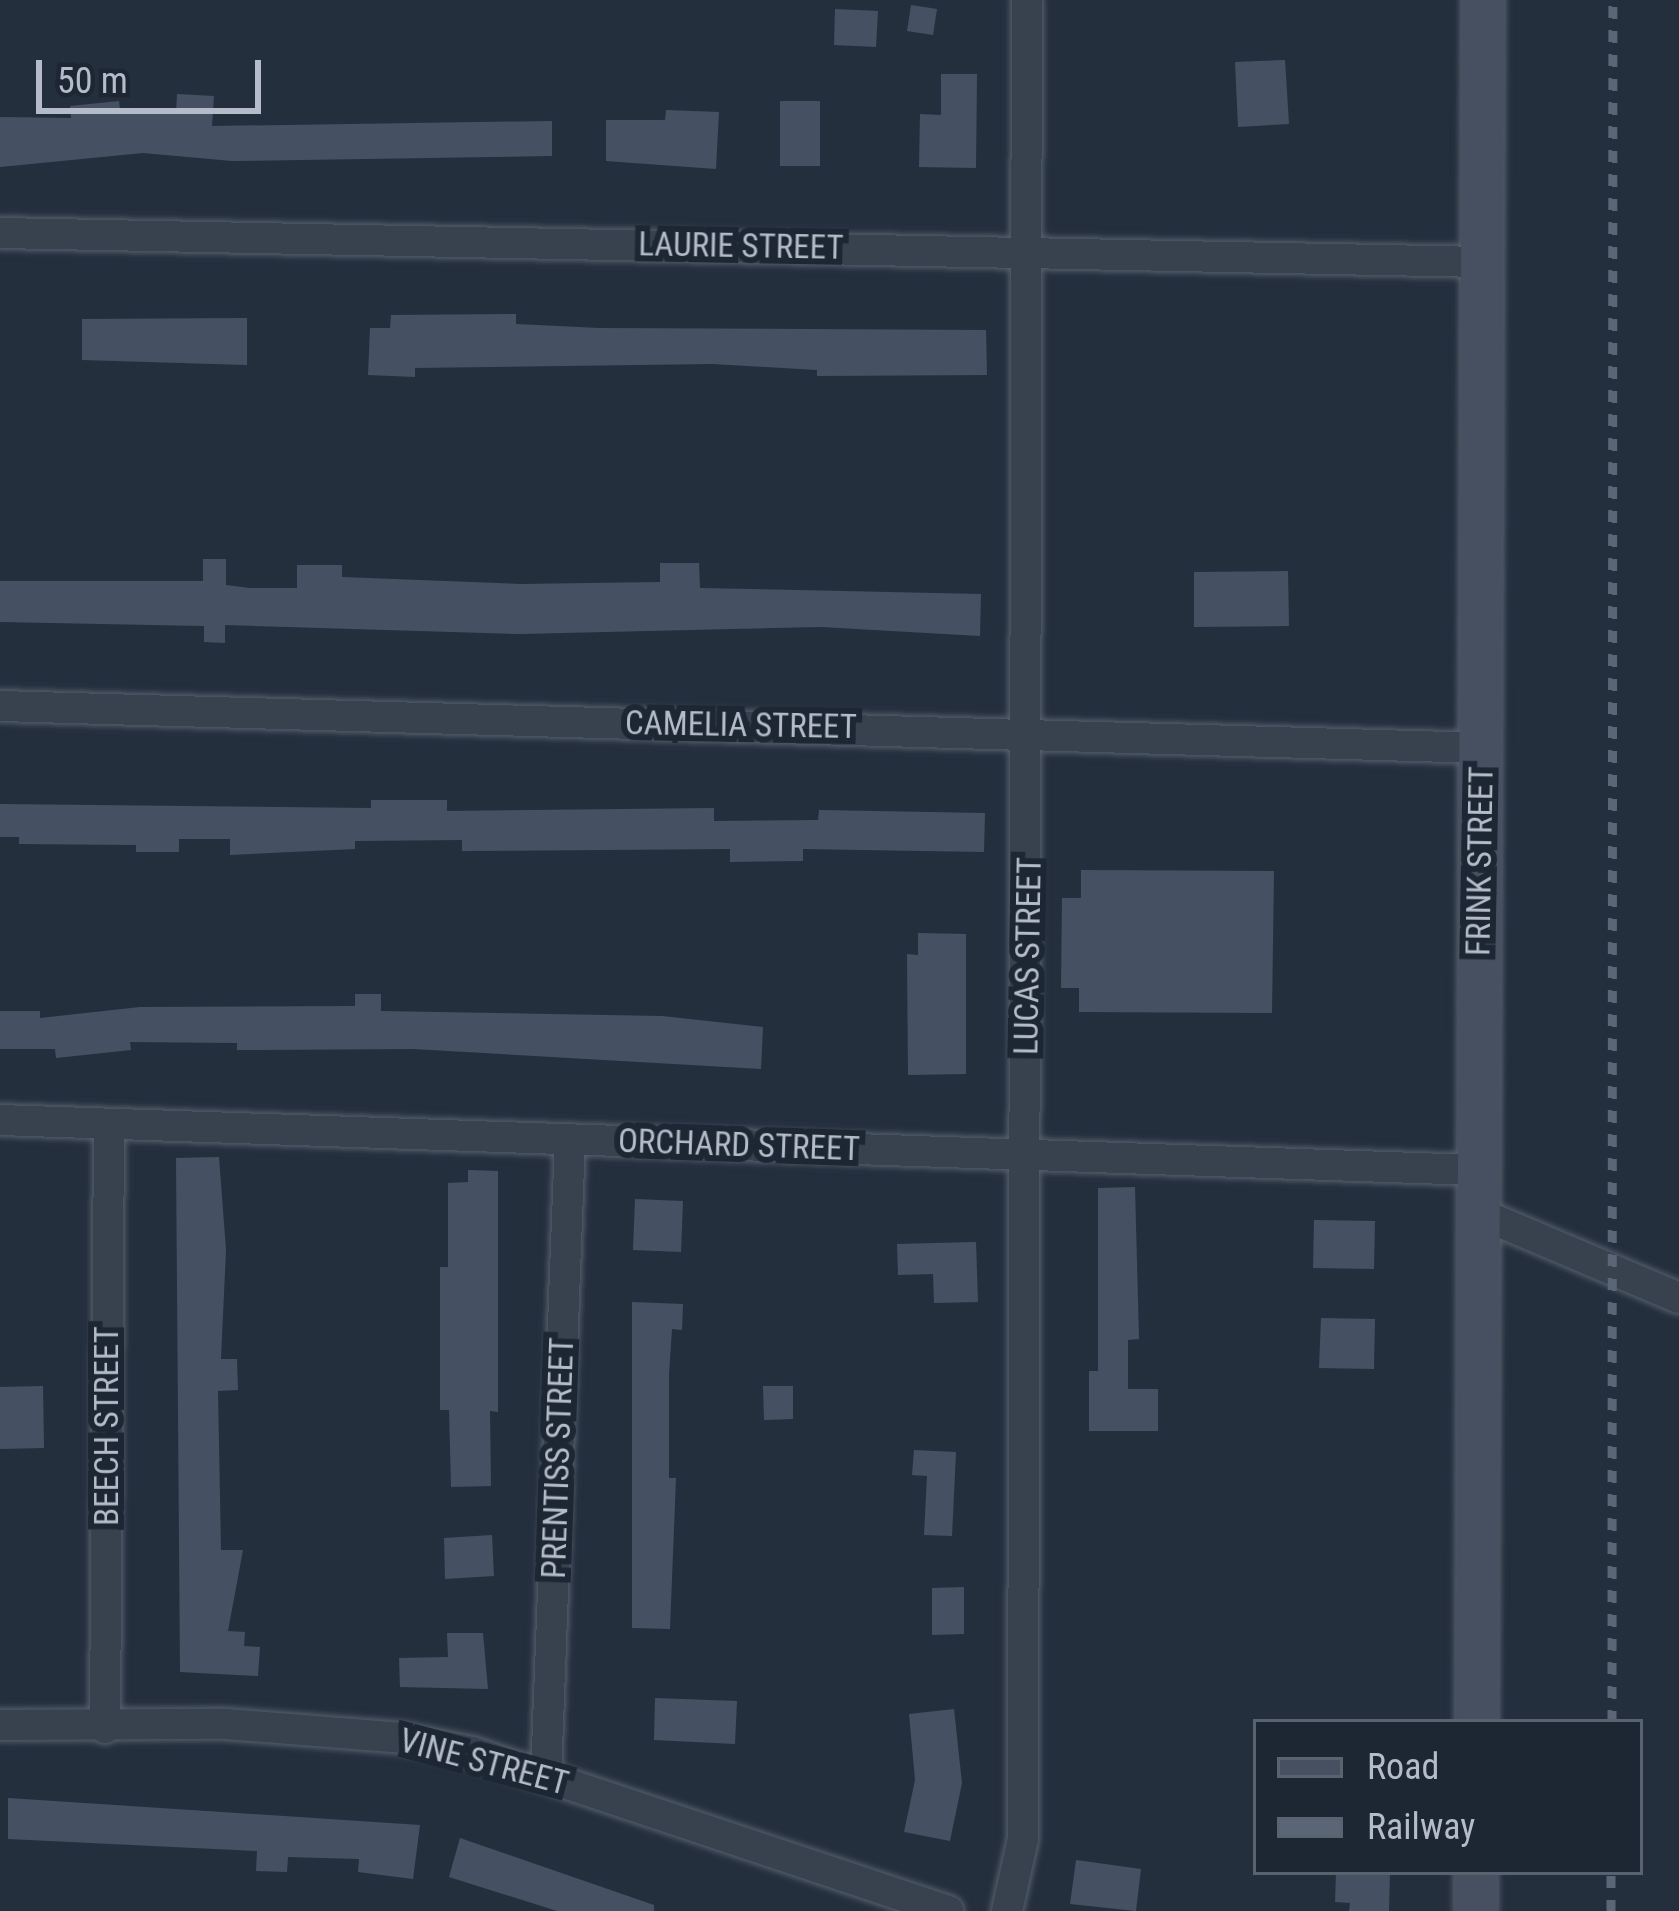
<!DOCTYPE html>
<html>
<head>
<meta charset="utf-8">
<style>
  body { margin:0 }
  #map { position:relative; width:1679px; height:1911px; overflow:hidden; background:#242f3e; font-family:"Roboto Condensed",sans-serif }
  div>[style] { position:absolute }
  .building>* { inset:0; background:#455162 }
  .roads { filter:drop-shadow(0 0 3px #565f6c) drop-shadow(0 0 3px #565f6c) }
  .street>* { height:30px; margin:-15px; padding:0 15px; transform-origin:15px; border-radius:15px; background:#38414e }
  .secondary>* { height:42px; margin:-21px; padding:0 21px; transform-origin:21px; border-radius:21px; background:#465061 }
  .rail>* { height:9px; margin-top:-4.5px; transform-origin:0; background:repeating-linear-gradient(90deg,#5a6575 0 12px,transparent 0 24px) }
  span { translate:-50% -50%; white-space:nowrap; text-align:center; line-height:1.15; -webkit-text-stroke:12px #1d2633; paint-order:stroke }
  .street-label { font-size:33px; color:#b4bcc9 }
  .legend { position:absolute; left:1253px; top:1719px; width:390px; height:156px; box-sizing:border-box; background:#1d2633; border:3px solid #59626f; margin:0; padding:15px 21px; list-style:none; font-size:36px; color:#b4bcc9 }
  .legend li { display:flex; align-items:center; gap:24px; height:60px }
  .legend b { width:60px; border:3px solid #59626f }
  .scale { position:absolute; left:36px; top:60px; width:225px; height:54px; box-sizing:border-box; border:6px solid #b4bcc9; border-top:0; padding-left:15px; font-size:36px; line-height:42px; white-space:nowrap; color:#b4bcc9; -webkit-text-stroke:9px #1d2633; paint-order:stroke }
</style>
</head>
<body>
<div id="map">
  <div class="building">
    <div style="clip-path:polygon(911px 5px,937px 9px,933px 35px,907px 31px)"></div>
    <div style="clip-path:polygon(835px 9px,878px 11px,876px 47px,834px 45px)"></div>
    <div style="clip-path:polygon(1285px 60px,1289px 124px,1238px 127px,1235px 62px)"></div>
    <div style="clip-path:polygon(941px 74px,977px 74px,976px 168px,919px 167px,920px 114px,941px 115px)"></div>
    <div style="clip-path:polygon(177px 94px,214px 96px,212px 126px,552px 121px,552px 156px,232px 161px,143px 153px,0 167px,0 117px,71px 118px,70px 106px,119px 101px,120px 109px,176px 113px)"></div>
    <div style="clip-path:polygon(780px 101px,820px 101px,820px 166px,780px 166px)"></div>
    <div style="clip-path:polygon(666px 110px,719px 112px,716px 169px,606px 161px,606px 120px,665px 120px)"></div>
    <div style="clip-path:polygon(516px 314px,516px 324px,599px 328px,986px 330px,987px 375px,817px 376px,817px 370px,713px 364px,415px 368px,415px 377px,368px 375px,370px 328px,390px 328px,391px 315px)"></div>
    <div style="clip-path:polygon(247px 318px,247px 365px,82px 360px,82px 319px)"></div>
    <div style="clip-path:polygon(203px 559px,226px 559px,226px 585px,249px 588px,297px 588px,297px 565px,342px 565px,342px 577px,521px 584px,660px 582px,660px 563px,699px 563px,700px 588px,981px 594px,980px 636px,821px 627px,520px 634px,225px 625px,225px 643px,204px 642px,204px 626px,0 622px,0 581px,203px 581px)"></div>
    <div style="clip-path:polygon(1288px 571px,1289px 626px,1194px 627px,1194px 572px)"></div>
    <div style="clip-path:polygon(371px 800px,447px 800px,447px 811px,714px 808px,714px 821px,818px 820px,819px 810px,985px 813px,984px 852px,803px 849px,803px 861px,730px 862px,730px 849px,462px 851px,462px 840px,355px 841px,355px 849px,230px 855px,230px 839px,179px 839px,179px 852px,136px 852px,136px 845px,19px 844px,19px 837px,0 837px,0 804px,371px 808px)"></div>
    <div style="clip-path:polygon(1081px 870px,1274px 871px,1272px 1013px,1079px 1012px,1079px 988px,1061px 988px,1062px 898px,1081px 898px)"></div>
    <div style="clip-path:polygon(918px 933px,966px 934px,966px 1074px,908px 1075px,907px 954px,918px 955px)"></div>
    <div style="clip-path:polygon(355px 994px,381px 994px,381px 1011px,662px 1016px,763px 1027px,761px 1069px,413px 1049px,237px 1050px,237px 1043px,130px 1042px,131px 1050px,56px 1058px,55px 1049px,0 1049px,0 1011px,40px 1011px,40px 1018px,140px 1007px,355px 1006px)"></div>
    <div style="clip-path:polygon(219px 1157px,226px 1250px,221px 1359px,237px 1359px,238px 1390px,218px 1391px,221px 1550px,243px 1550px,228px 1631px,245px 1632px,244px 1646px,260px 1647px,258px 1676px,180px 1672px,176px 1158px)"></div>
    <div style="clip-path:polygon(468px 1170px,498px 1171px,498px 1412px,490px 1411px,491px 1486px,451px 1487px,449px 1410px,440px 1410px,440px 1267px,448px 1267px,448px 1183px,468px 1182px)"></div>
    <div style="clip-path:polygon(1135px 1187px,1139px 1339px,1128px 1340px,1128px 1389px,1158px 1389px,1158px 1431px,1089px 1431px,1089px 1371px,1098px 1371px,1098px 1188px)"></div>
    <div style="clip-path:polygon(635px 1199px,683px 1201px,681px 1252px,633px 1250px)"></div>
    <div style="clip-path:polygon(1314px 1220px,1375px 1221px,1374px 1269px,1313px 1268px)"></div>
    <div style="clip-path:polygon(976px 1242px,978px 1302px,934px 1303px,933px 1274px,898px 1275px,897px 1244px)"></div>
    <div style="clip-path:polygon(632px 1302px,683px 1304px,682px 1330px,672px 1329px,669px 1375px,669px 1478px,676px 1478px,670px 1629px,632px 1628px)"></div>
    <div style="clip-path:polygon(1321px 1318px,1375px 1319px,1374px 1369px,1319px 1368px)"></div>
    <div style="clip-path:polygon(43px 1386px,44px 1448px,0 1449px,0 1387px)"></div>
    <div style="clip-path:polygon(763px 1386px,793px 1386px,793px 1419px,764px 1420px)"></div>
    <div style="clip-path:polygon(914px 1450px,956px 1452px,952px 1536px,924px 1535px,927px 1476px,912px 1475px)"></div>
    <div style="clip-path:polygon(492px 1535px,494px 1576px,445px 1579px,444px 1538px)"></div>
    <div style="clip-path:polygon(964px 1587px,964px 1634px,932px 1635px,932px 1588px)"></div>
    <div style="clip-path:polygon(447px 1633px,483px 1633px,488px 1689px,400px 1687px,399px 1658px,448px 1657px)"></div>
    <div style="clip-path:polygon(655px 1698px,737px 1701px,735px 1744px,654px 1740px)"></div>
    <div style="clip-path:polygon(954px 1709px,962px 1783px,950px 1841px,904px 1832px,915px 1780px,909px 1714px)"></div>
    <div style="clip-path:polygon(8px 1798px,420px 1825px,413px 1879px,358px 1872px,359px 1859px,288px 1857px,287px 1872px,256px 1871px,257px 1851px,8px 1839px)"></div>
    <div style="clip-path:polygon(460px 1838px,654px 1905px,654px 1911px,557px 1911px,449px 1877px)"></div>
    <div style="clip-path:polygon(1076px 1860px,1141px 1869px,1136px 1911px,1070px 1904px)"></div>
    <div style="clip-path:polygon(1336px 1872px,1390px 1872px,1389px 1911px,1349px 1911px,1350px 1903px,1335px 1902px)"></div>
  </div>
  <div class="roads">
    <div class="street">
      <div style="left:0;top:233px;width:1483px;rotate:1.12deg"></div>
      <div style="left:0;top:706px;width:1483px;rotate:1.62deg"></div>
      <div style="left:0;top:1120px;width:1479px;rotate:1.94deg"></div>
      <div style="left:1481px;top:1214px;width:215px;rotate:23deg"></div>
      <div style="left:0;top:1725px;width:226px;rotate:-0.3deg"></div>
      <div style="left:226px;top:1724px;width:177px;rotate:4.5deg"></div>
      <div style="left:402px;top:1738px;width:71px;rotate:11.3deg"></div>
      <div style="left:472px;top:1752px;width:502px;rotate:18.47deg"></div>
      <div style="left:105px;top:1728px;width:603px;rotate:-89.62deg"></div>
      <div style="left:546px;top:1776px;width:637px;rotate:-87.84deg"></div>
      <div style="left:1007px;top:1911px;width:74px;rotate:-77.5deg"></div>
      <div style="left:1023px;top:1839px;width:1839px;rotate:-89.88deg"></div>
    </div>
    <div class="secondary">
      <div style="left:1477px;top:1722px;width:1722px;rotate:-89.8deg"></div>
      <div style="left:1476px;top:1911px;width:39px;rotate:-90deg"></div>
    </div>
  </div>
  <div class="rail">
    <div style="left:1612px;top:1722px;width:1722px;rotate:-89.97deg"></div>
    <div style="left:1611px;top:1911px;width:39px;rotate:-90deg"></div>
  </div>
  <div class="street-label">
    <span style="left:741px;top:246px;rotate:1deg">LAURIE STREET</span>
    <span style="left:741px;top:725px;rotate:1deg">CAMELIA STREET</span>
    <span style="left:1480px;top:861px;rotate:-89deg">FRINK STREET</span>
    <span style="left:1028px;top:956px;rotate:-89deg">LUCAS STREET</span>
    <span style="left:739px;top:1145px;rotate:2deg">ORCHARD STREET</span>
    <span style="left:107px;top:1426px;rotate:-90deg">BEECH STREET</span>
    <span style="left:558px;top:1458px;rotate:-88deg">PRENTISS STREET</span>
    <span style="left:484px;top:1762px;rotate:15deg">VINE STREET</span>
  </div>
  <ul class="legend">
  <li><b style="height:15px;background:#465061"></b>Road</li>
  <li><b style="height:15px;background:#5a6575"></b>Railway</li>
  </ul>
  <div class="scale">50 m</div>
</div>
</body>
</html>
